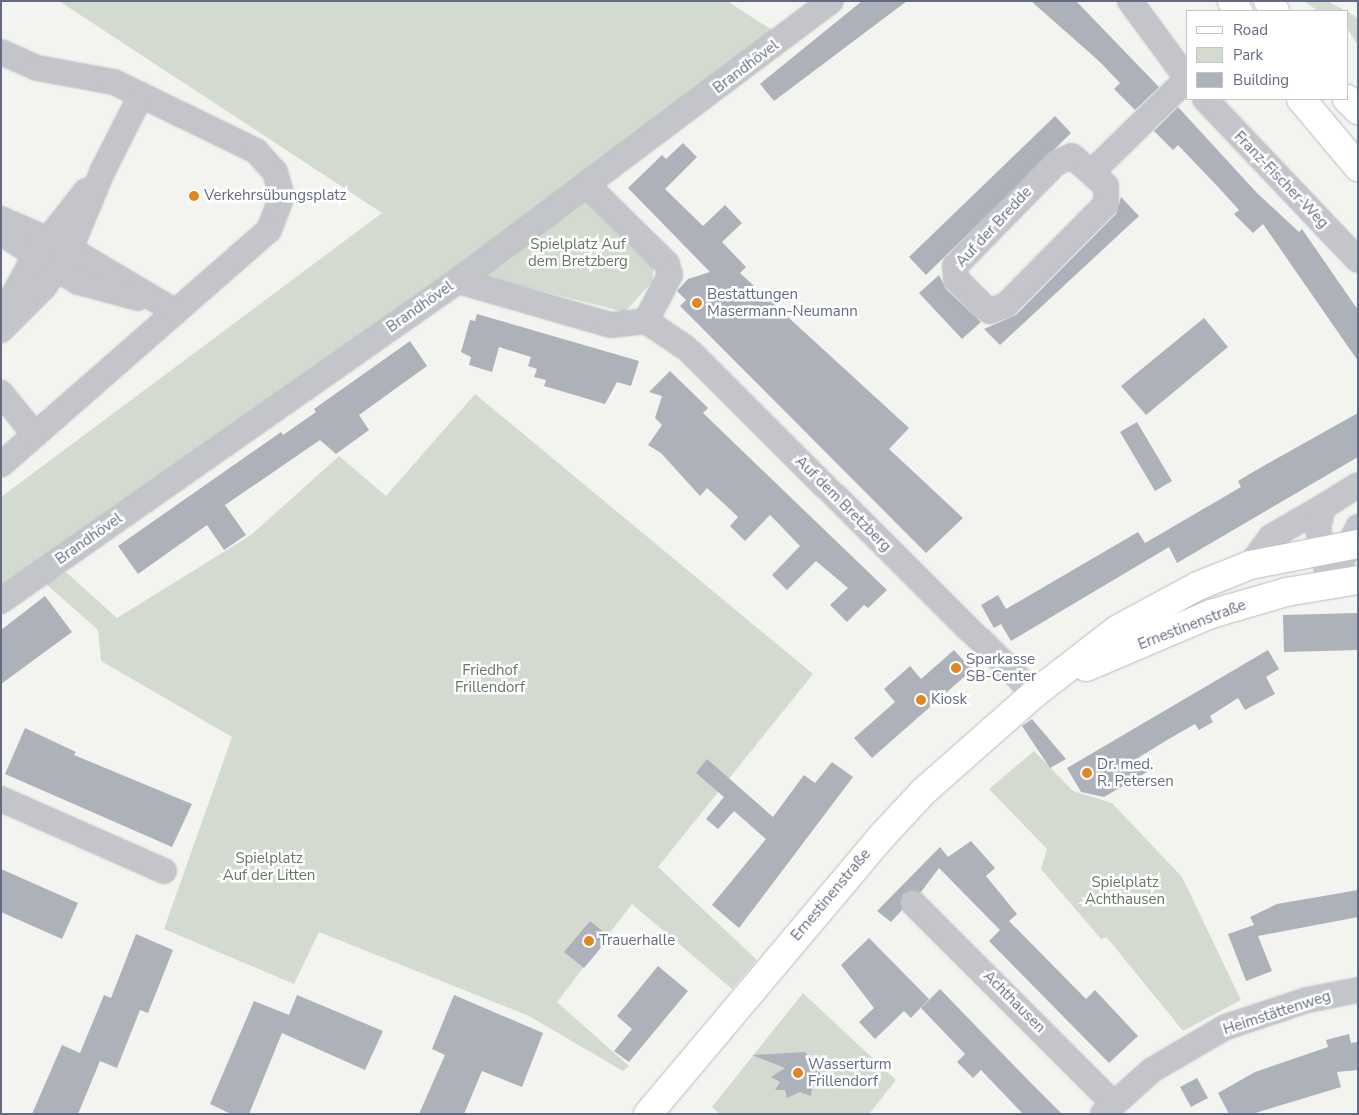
<!DOCTYPE html>
<html>
<head>
<meta charset="utf-8">
<style>
  body { margin:0 }
  #map { position:relative; width:1359px; height:1115px; overflow:hidden; background:#f3f4f0; font-family:"Nunito Sans",sans-serif }
  div>[style] { position:absolute }
  .green>* { inset:0; background:#d3dbd1 }
  .building>* { inset:0; background:#adb1b9 }
  .roads { filter:drop-shadow(0 0 1px #b8bac0) drop-shadow(0 0 1px #b8bac0) }
  .street>* { height:24px; margin:-12px; padding:0 12px; transform-origin:12px; border-radius:12px; background:#c4c5ca }
  .secondary>* { height:28px; margin:-14px; padding:0 14px; transform-origin:14px; border-radius:14px; background:#fff }
  .primary>* { height:28px; margin:-14px; padding:0 14px; transform-origin:14px; border-radius:14px; background:#fff }
  .dots>* { width:14px; height:14px; translate:-50% -50%; box-sizing:border-box; border:2px solid #fff; border-radius:50% }
  span { translate:-50% -50%; white-space:nowrap; text-align:center; line-height:1.15; -webkit-text-stroke:5px #fff; paint-order:stroke }
  .street-label { font-size:15px; color:#636b81 }
  .poi-label { font-size:15px; color:#636b81 }
  .left { translate:0 -50%; text-align:left }
  .park-label { font-size:15px; color:#627864 }
  .frame { position:absolute; inset:0; border:2px solid #636b81; pointer-events:none }
  .legend { position:absolute; left:1186px; top:10px; width:162px; height:90px; box-sizing:border-box; background:#fff; border:1px solid #c1c4cd; margin:0; padding:6px 9px; list-style:none; font-size:15px; color:#636b81 }
  .legend li { display:flex; align-items:center; gap:10px; height:25px }
  .legend b { width:25px; border:1px solid #c1c4cd }
</style>
</head>
<body>
<div id="map">
  <div class="green">
    <div style="clip-path:polygon(59px 1px,727px 1px,775px 32px,549px 202px,1px 592px,1px 497px,382px 213px)"></div>
    <div style="clip-path:polygon(1304px 1px,1327px 1px,1346px 11px,1318px 11px)"></div>
    <div style="clip-path:polygon(1348px 12px,1358px 18px,1358px 45px,1348px 30px)"></div>
    <div style="clip-path:polygon(585px 191px,654px 266px,652px 282px,625px 312px,472px 274px)"></div>
    <div style="clip-path:polygon(475px 394px,813px 674px,658px 867px,757px 960px,732px 989px,632px 904px,557px 1002px,629px 1066px,623px 1071px,529px 1016px,319px 932px,294px 984px,164px 929px,232px 737px,101px 661px,98px 630px,45px 583px,66px 572px,117px 618px,251px 535px,339px 456px,386px 496px)"></div>
    <div style="clip-path:polygon(1034px 751px,1073px 791px,1112px 803px,1182px 877px,1241px 1000px,1183px 1031px,1113px 945px,1106px 937px,1101px 939px,1041px 869px,1047px 849px,989px 789px)"></div>
    <div style="clip-path:polygon(803px 993px,896px 1080px,869px 1114px,720px 1114px,712px 1107px)"></div>
  </div>
  <div class="building">
    <div style="clip-path:polygon(862px 1px,907px 1px,774px 101px,760px 84px)"></div>
    <div style="clip-path:polygon(1031px 1px,1076px 1px,1159px 87px,1135px 110px,1114px 89px,1120px 83px,1100px 62px)"></div>
    <div style="clip-path:polygon(1178px 107px,1257px 193px,1299px 232px,1302px 229px,1358px 310px,1358px 361px,1263px 224px,1253px 233px,1234px 214px,1239px 210px,1219px 188px,1178px 145px,1173px 150px,1154px 131px)"></div>
    <div style="clip-path:polygon(1055px 116px,1071px 133px,926px 275px,909px 257px)"></div>
    <div style="clip-path:polygon(683px 143px,697px 157px,665px 189px,703px 226px,725px 205px,742px 223px,722px 242px,746px 267px,740px 273px,909px 428px,889px 449px,963px 518px,926px 553px,680px 306px,686px 300px,677px 291px,688px 279px,710px 272px,628px 188px,662px 155px,666px 159px)"></div>
    <div style="clip-path:polygon(1121px 197px,1139px 216px,1000px 345px,984px 329px,1016px 315px,1116px 214px)"></div>
    <div style="clip-path:polygon(939px 275px,946px 289px,981px 322px,962px 339px,919px 293px)"></div>
    <div style="clip-path:polygon(477px 314px,639px 361px,631px 386px,617px 382px,605px 404px,544px 386px,546px 380px,534px 377px,537px 369px,528px 366px,531px 357px,499px 347px,492px 372px,469px 365px,471px 357px,461px 352px,470px 320px,475px 321px)"></div>
    <div style="clip-path:polygon(1204px 318px,1228px 347px,1146px 415px,1121px 386px)"></div>
    <div style="clip-path:polygon(410px 341px,427px 366px,359px 415px,369px 430px,336px 454px,320px 440px,225px 505px,246px 535px,224px 550px,207px 525px,138px 574px,118px 546px,281px 432px,283px 435px,316px 412px,314px 409px)"></div>
    <div style="clip-path:polygon(670px 371px,708px 408px,703px 413px,887px 590px,868px 608px,864px 605px,847px 622px,830px 605px,848px 588px,816px 561px,787px 590px,772px 575px,800px 546px,776px 521px,770px 515px,745px 541px,730px 526px,738px 517px,735px 514px,707px 488px,700px 496px,661px 453px,648px 445px,662px 425px,655px 418px,662px 396px,649px 392px)"></div>
    <div style="clip-path:polygon(1358px 413px,1358px 457px,1177px 563px,1169px 547px,1011px 641px,1001px 624px,994px 628px,981px 605px,998px 595px,1006px 609px,1138px 532px,1145px 543px,1241px 487px,1238px 481px,1258px 469px)"></div>
    <div style="clip-path:polygon(1137px 422px,1172px 481px,1155px 491px,1120px 432px)"></div>
    <div style="clip-path:polygon(45px 596px,72px 632px,1px 684px,1px 630px)"></div>
    <div style="clip-path:polygon(1358px 613px,1358px 650px,1284px 652px,1283px 615px)"></div>
    <div style="clip-path:polygon(954px 650px,972px 670px,872px 758px,854px 738px,895px 702px,884px 689px,910px 666px,921px 679px)"></div>
    <div style="clip-path:polygon(1268px 650px,1279px 669px,1266px 677px,1275px 694px,1245px 710px,1238px 698px,1210px 716px,1213px 722px,1199px 730px,1195px 724px,1167px 740px,1138px 758px,1147px 772px,1104px 797px,1081px 792px,1067px 768px)"></div>
    <div style="clip-path:polygon(1032px 719px,1066px 759px,1050px 768px,1022px 726px)"></div>
    <div style="clip-path:polygon(25px 728px,76px 752px,74px 755px,192px 804px,172px 847px,5px 774px)"></div>
    <div style="clip-path:polygon(707px 759px,773px 817px,804px 775px,815px 783px,832px 762px,853px 777px,739px 928px,712px 905px,766px 839px,734px 811px,718px 829px,706px 819px,724px 797px,696px 773px)"></div>
    <div style="clip-path:polygon(971px 841px,995px 868px,986px 876px,1017px 914px,1009px 921px,1086px 999px,1095px 990px,1138px 1036px,1109px 1063px,989px 941px,1000px 930px,939px 868px,921px 892px,903px 894px,902px 910px,891px 922px,877px 911px,940px 847px,948px 857px)"></div>
    <div style="clip-path:polygon(1px 869px,78px 903px,62px 939px,1px 912px)"></div>
    <div style="clip-path:polygon(1358px 890px,1358px 917px,1258px 936px,1272px 971px,1246px 981px,1228px 934px,1254px 925px,1250px 917px,1277px 904px)"></div>
    <div style="clip-path:polygon(590px 921px,610px 937px,584px 968px,564px 952px)"></div>
    <div style="clip-path:polygon(136px 934px,173px 950px,148px 1013px,140px 1010px,117px 1068px,100px 1061px,78px 1114px,32px 1114px,62px 1045px,80px 1053px,104px 995px,111px 998px)"></div>
    <div style="clip-path:polygon(869px 938px,929px 999px,911px 1018px,904px 1011px,875px 1039px,859px 1022px,874px 1008px,841px 965px)"></div>
    <div style="clip-path:polygon(658px 966px,688px 991px,629px 1062px,614px 1051px,632px 1029px,617px 1016px)"></div>
    <div style="clip-path:polygon(940px 989px,1029px 1081px,1062px 1114px,1023px 1114px,981px 1070px,973px 1078px,957px 1062px,965px 1054px,921px 1008px)"></div>
    <div style="clip-path:polygon(297px 995px,383px 1031px,365px 1070px,282px 1033px,249px 1114px,231px 1114px,210px 1104px,254px 1001px,289px 1015px)"></div>
    <div style="clip-path:polygon(454px 995px,543px 1033px,522px 1087px,482px 1071px,464px 1114px,419px 1114px,445px 1055px,432px 1049px)"></div>
    <div style="clip-path:polygon(1349px 1034px,1351px 1043px,1358px 1042px,1358px 1070px,1337px 1072px,1341px 1087px,1252px 1114px,1229px 1114px,1218px 1093px,1255px 1072px,1328px 1047px,1326px 1040px)"></div>
    <div style="clip-path:polygon(806px 1052px,809px 1059px,817px 1059px,815px 1068px,823px 1072px,813px 1081px,811px 1096px,800px 1092px,787px 1098px,785px 1090px,775px 1090px,780px 1082px,771px 1077px,785px 1068px,752px 1055px)"></div>
    <div style="clip-path:polygon(1197px 1078px,1208px 1098px,1191px 1107px,1180px 1087px)"></div>
  </div>
  <div class="roads">
    <div class="street">
      <div style="left:1130px;top:1px;width:98px;rotate:53.7deg"></div>
      <div style="left:1px;top:52px;width:39px;rotate:24deg"></div>
      <div style="left:37px;top:68px;width:78px;rotate:10.3deg"></div>
      <div style="left:114px;top:82px;width:158px;rotate:25.9deg"></div>
      <div style="left:256px;top:151px;width:28px;rotate:48deg"></div>
      <div style="left:275px;top:172px;width:25px;rotate:74deg"></div>
      <div style="left:282px;top:196px;width:36px;rotate:111deg"></div>
      <div style="left:269px;top:230px;width:356px;rotate:138.8deg"></div>
      <div style="left:1205px;top:99px;width:222px;rotate:46.5deg"></div>
      <div style="left:1072px;top:156px;width:45px;rotate:41.4deg"></div>
      <div style="left:1106px;top:186px;width:18px;rotate:90deg"></div>
      <div style="left:1106px;top:204px;width:142px;rotate:134.7deg"></div>
      <div style="left:1006px;top:305px;width:17px;rotate:159deg"></div>
      <div style="left:990px;top:311px;width:7px;rotate:-146deg"></div>
      <div style="left:984px;top:307px;width:40px;rotate:-135deg"></div>
      <div style="left:956px;top:279px;width:13px;rotate:-94deg"></div>
      <div style="left:955px;top:266px;width:144px;rotate:-45.6deg"></div>
      <div style="left:1056px;top:163px;width:17px;rotate:-24deg"></div>
      <div style="left:1093px;top:171px;width:132px;rotate:-44.4deg"></div>
      <div style="left:587px;top:185px;width:112px;rotate:44.6deg"></div>
      <div style="left:667px;top:264px;width:11px;rotate:75deg"></div>
      <div style="left:670px;top:275px;width:52px;rotate:117.6deg"></div>
      <div style="left:1px;top:219px;width:75px;rotate:23.5deg"></div>
      <div style="left:70px;top:249px;width:123px;rotate:30.7deg"></div>
      <div style="left:1px;top:233px;width:91px;rotate:32.5deg"></div>
      <div style="left:78px;top:282px;width:62px;rotate:14.9deg"></div>
      <div style="left:458px;top:281px;width:158px;rotate:16.1deg"></div>
      <div style="left:610px;top:325px;width:36px;rotate:-6deg"></div>
      <div style="left:646px;top:321px;width:48px;rotate:34deg"></div>
      <div style="left:686px;top:348px;width:491px;rotate:44.8deg"></div>
      <div style="left:1px;top:318px;width:71px;rotate:-61.3deg"></div>
      <div style="left:35px;top:256px;width:83px;rotate:-51.9deg"></div>
      <div style="left:1px;top:330px;width:61px;rotate:-45deg"></div>
      <div style="left:44px;top:287px;width:46px;rotate:-55.6deg"></div>
      <div style="left:70px;top:249px;width:86px;rotate:-67.3deg"></div>
      <div style="left:103px;top:170px;width:84px;rotate:-63.1deg"></div>
      <div style="left:1px;top:393px;width:54px;rotate:51deg"></div>
      <div style="left:1342px;top:560px;width:37px;rotate:-64deg"></div>
      <div style="left:1250px;top:565px;width:35px;rotate:-53deg"></div>
      <div style="left:1271px;top:537px;width:60px;rotate:-30deg"></div>
      <div style="left:1330px;top:584px;width:56px;rotate:-102.3deg"></div>
      <div style="left:1318px;top:529px;width:23px;rotate:-77deg"></div>
      <div style="left:1323px;top:507px;width:41px;rotate:-32.2deg"></div>
      <div style="left:1px;top:601px;width:558px;rotate:-35deg"></div>
      <div style="left:458px;top:281px;width:466px;rotate:-36.9deg"></div>
      <div style="left:1px;top:799px;width:178px;rotate:23.8deg"></div>
      <div style="left:913px;top:903px;width:283px;rotate:45deg"></div>
      <div style="left:1103px;top:1114px;width:66px;rotate:-41.9deg"></div>
      <div style="left:1152px;top:1070px;width:86px;rotate:-30.2deg"></div>
      <div style="left:1226px;top:1027px;width:85px;rotate:-18.4deg"></div>
      <div style="left:1307px;top:1000px;width:52px;rotate:-11.1deg"></div>
    </div>
    <div class="secondary">
      <div style="left:1086px;top:667px;width:136px;rotate:-23deg"></div>
      <div style="left:1211px;top:614px;width:78px;rotate:-16.3deg"></div>
      <div style="left:1286px;top:592px;width:73px;rotate:-9.5deg"></div>
      <div style="left:648px;top:1114px;width:365px;rotate:-49.9deg"></div>
      <div style="left:883px;top:835px;width:60px;rotate:-47deg"></div>
      <div style="left:924px;top:791px;width:147px;rotate:-41.4deg"></div>
      <div style="left:1034px;top:694px;width:106px;rotate:-37.7deg"></div>
      <div style="left:1118px;top:629px;width:91px;rotate:-28.3deg"></div>
      <div style="left:1198px;top:586px;width:56px;rotate:-22deg"></div>
      <div style="left:1250px;top:565px;width:110px;rotate:-11deg"></div>
    </div>
    <div class="primary">
      <div style="left:1232px;top:1px;width:12px;rotate:59deg"></div>
      <div style="left:1268px;top:1px;width:12px;rotate:55deg"></div>
      <div style="left:1301px;top:99px;width:89px;rotate:50deg"></div>
      <div style="left:1347px;top:99px;width:16px;rotate:45deg"></div>
    </div>
  </div>
  <div class="dots">
    <div style="left:194px;top:196px;background:#e18623"></div>
    <div style="left:697px;top:303px;background:#e18623"></div>
    <div style="left:956px;top:668px;background:#e18623"></div>
    <div style="left:921px;top:700px;background:#e18623"></div>
    <div style="left:1087px;top:773px;background:#e18623"></div>
    <div style="left:589px;top:941px;background:#e18623"></div>
    <div style="left:798px;top:1073px;background:#e18623"></div>
  </div>
  <div class="street-label">
    <span style="left:746px;top:67px;rotate:-37deg">Brandhövel</span>
    <span style="left:1281px;top:180px;rotate:46deg">Franz-Fischer-Weg</span>
    <span style="left:994px;top:227px;rotate:-47deg">Auf der Bredde</span>
    <span style="left:420px;top:307px;rotate:-35deg">Brandhövel</span>
    <span style="left:843px;top:504px;rotate:45deg">Auf dem Bretzberg</span>
    <span style="left:89px;top:539px;rotate:-35deg">Brandhövel</span>
    <span style="left:1192px;top:625px;rotate:-21deg">Ernestinenstraße</span>
    <span style="left:831px;top:895px;rotate:-50deg">Ernestinenstraße</span>
    <span style="left:1014px;top:1002px;rotate:45deg">Achthausen</span>
    <span style="left:1277px;top:1013px;rotate:-18deg">Heimstättenweg</span>
  </div>
  <div class="poi-label">
    <span class="left" style="left:204px;top:196px">Verkehrsübungsplatz</span>
    <span class="left" style="left:707px;top:303px">Bestattungen<br>Masermann-Neumann</span>
    <span class="left" style="left:966px;top:668px">Sparkasse<br>SB-Center</span>
    <span class="left" style="left:931px;top:700px">Kiosk</span>
    <span class="left" style="left:1097px;top:773px">Dr. med.<br>R. Petersen</span>
    <span class="left" style="left:599px;top:941px">Trauerhalle</span>
    <span class="left" style="left:808px;top:1073px">Wasserturm<br>Frillendorf</span>
  </div>
  <div class="park-label">
    <span style="left:578px;top:253px">Spielplatz Auf<br>dem Bretzberg</span>
    <span style="left:490px;top:679px">Friedhof<br>Frillendorf</span>
    <span style="left:269px;top:867px">Spielplatz<br>Auf der Litten</span>
    <span style="left:1125px;top:891px">Spielplatz<br>Achthausen</span>
  </div>
  <div class="frame"></div>
  <ul class="legend">
  <li><b style="height:6px;background:#fff"></b>Road</li>
  <li><b style="height:14px;background:#d3dbd1"></b>Park</li>
  <li><b style="height:14px;background:#adb1b9"></b>Building</li>
  </ul>
</div>
</body>
</html>
